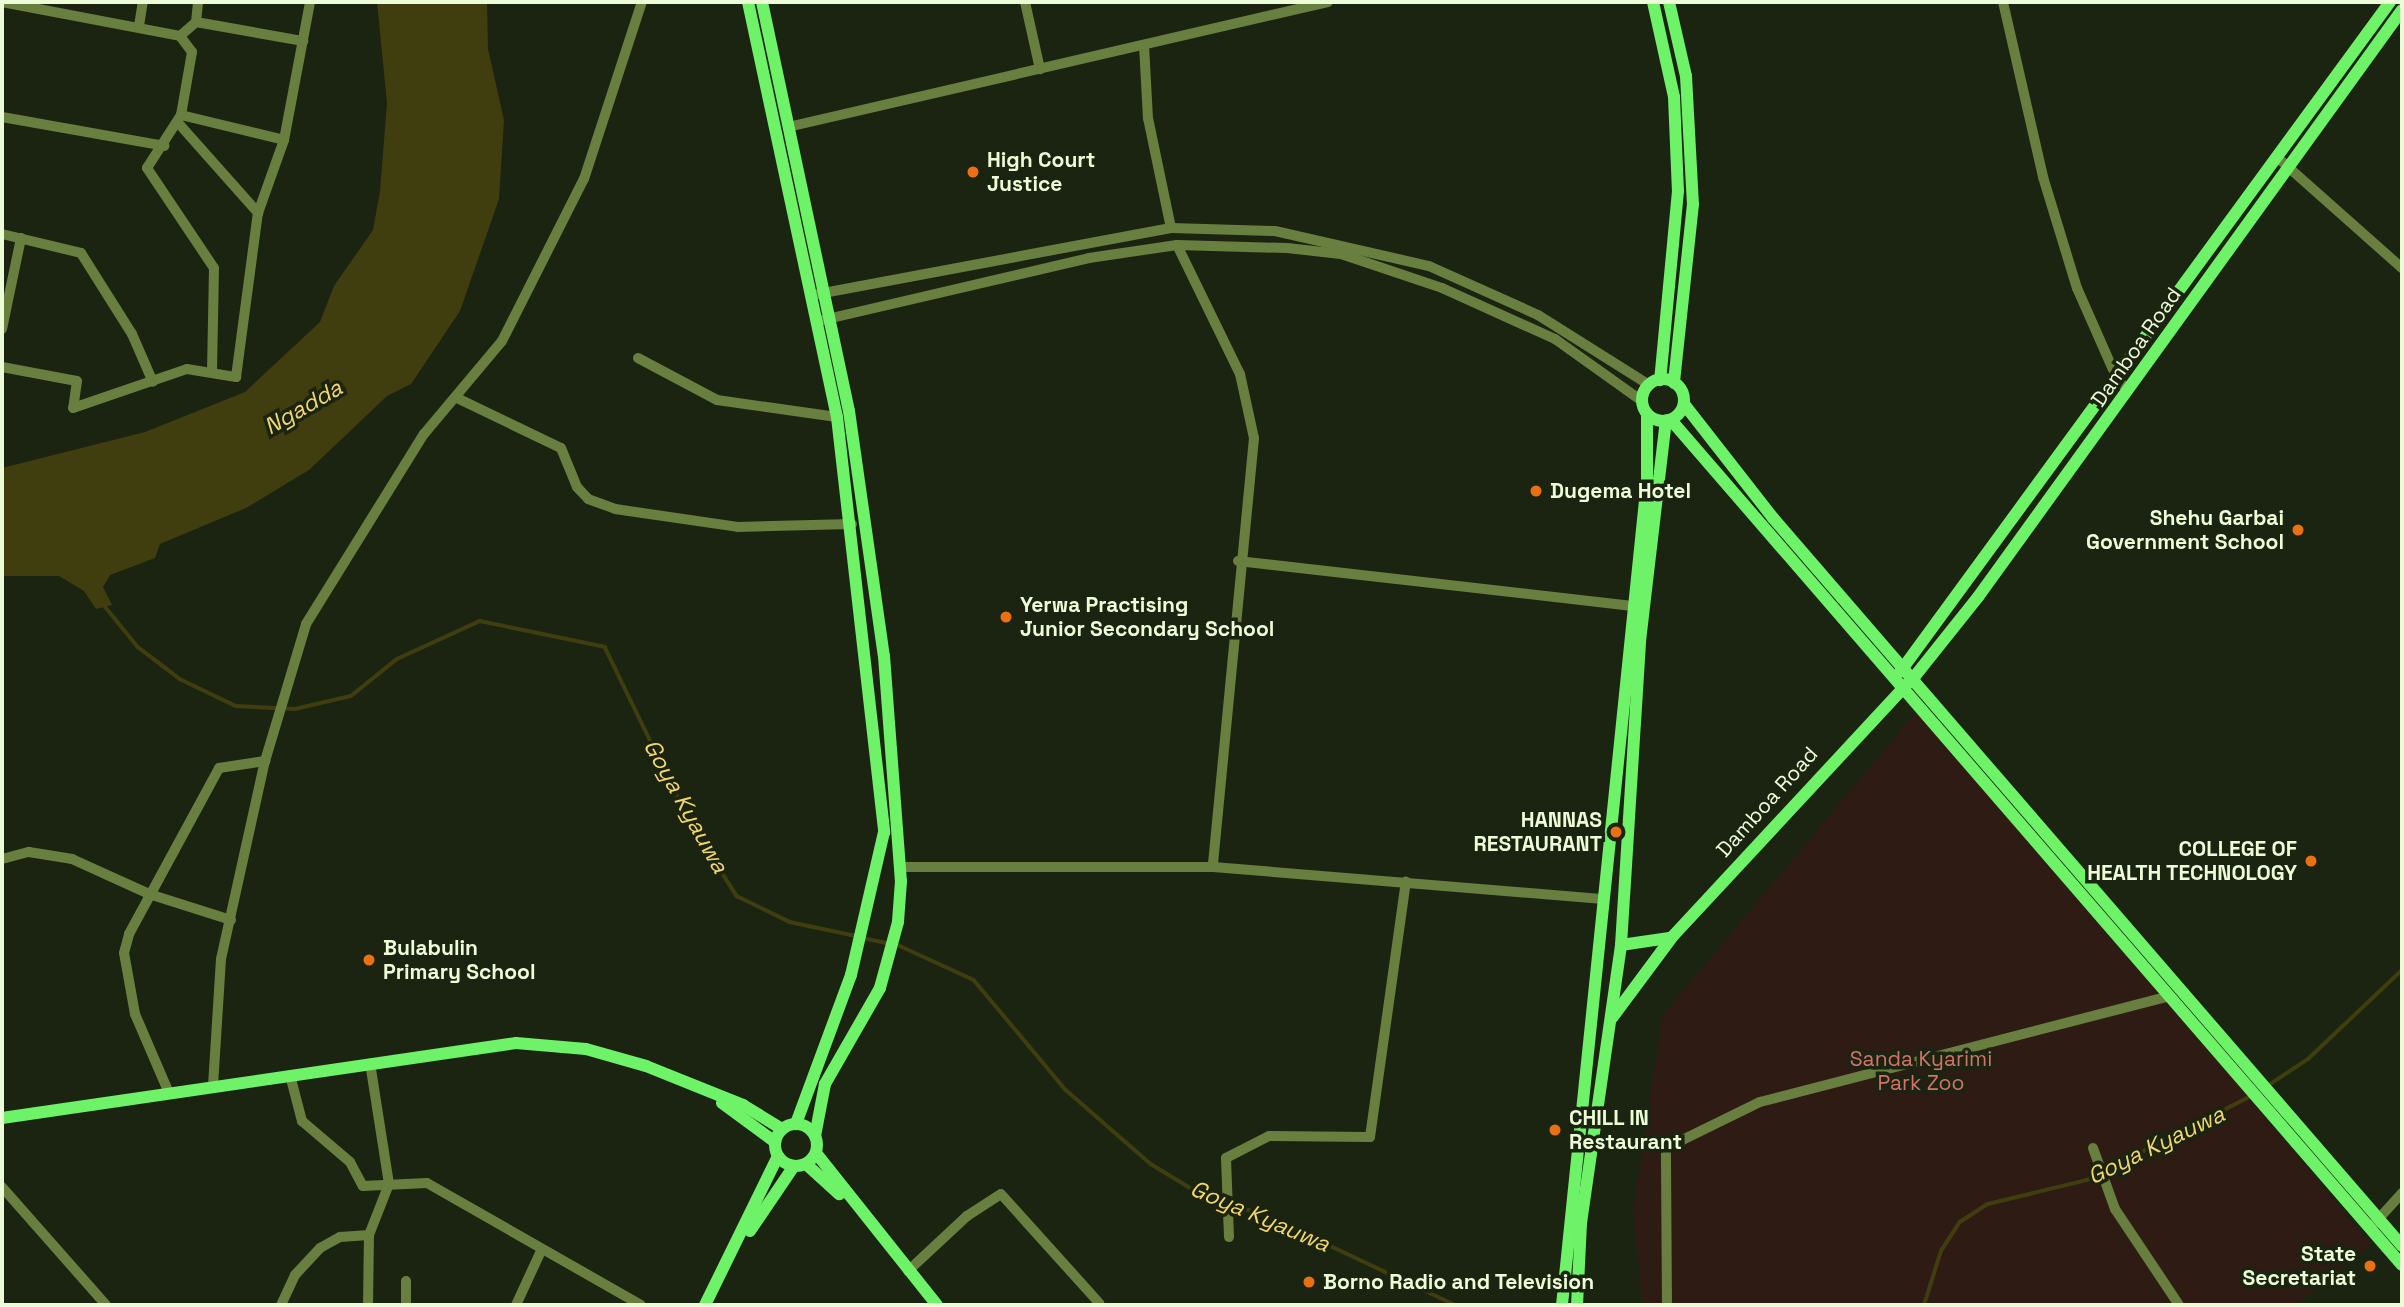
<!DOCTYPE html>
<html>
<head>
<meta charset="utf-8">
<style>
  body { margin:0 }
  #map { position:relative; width:2404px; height:1307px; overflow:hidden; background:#1b2411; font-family:"Space Grotesk",sans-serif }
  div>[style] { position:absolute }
  .green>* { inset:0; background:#2e1c14 }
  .water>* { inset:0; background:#403e0e }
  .stream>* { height:3.5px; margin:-1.75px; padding:0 1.75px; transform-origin:1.75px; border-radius:1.75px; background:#403e0e }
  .minor>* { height:10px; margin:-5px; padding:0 5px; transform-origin:5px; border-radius:5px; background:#687f40 }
  .major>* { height:12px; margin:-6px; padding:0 6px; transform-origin:6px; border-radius:6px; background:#6ef268 }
  .major>.ring { margin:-6px; padding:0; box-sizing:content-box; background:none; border:12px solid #6ef268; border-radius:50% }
  .dots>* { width:19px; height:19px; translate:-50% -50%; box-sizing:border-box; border:4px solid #1b2411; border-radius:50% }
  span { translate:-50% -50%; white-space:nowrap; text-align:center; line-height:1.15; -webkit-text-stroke:7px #1b2411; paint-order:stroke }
  .poi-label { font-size:21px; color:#ecfcd7; font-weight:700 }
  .left { translate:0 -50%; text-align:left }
  .right { translate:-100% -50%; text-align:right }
  .street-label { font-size:21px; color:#ecfcd7 }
  .park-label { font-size:21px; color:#d67269 }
  .water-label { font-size:23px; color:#f3d76e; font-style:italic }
  .frame { position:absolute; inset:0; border:4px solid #ecfcd7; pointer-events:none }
</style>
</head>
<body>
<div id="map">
  <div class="green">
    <div style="clip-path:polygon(1921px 706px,2371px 1244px,2296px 1305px,1642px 1305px,1633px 1211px,1662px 1016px)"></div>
  </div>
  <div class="water">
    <div style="clip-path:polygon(377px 2px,487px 2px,488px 49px,504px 120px,499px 199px,460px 311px,411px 384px,387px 396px,309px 470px,246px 508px,160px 544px,155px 558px,110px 575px,103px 587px,112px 605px,96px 609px,84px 591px,59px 576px,2px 576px,2px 468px,145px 432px,245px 392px,320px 322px,334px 286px,373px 230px,380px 191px,387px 103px)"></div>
  </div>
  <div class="stream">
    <div style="left:104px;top:605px;width:54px;rotate:51deg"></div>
    <div style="left:138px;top:647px;width:53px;rotate:37.3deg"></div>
    <div style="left:180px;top:679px;width:62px;rotate:25.7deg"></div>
    <div style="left:236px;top:706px;width:59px;rotate:2.9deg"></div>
    <div style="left:295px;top:709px;width:57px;rotate:-13.1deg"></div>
    <div style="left:351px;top:696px;width:59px;rotate:-38.8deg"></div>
    <div style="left:397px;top:659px;width:91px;rotate:-24.6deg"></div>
    <div style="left:480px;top:621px;width:128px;rotate:11.7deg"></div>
    <div style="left:605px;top:647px;width:195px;rotate:64.1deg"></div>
    <div style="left:690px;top:822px;width:88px;rotate:57.6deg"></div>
    <div style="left:737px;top:896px;width:59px;rotate:26.1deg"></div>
    <div style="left:790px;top:922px;width:67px;rotate:12deg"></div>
    <div style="left:863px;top:938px;width:38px;rotate:12deg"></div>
    <div style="left:900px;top:946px;width:81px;rotate:24.7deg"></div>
    <div style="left:974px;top:980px;width:142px;rotate:50.1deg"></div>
    <div style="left:1065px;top:1089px;width:114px;rotate:41.1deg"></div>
    <div style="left:1151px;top:1164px;width:63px;rotate:31.4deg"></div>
    <div style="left:1205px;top:1197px;width:63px;rotate:16.7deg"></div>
    <div style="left:1265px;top:1215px;width:210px;rotate:25.3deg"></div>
    <div style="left:2269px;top:1085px;width:47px;rotate:-33.7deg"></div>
    <div style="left:2308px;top:1059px;width:129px;rotate:-43.4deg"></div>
    <div style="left:1924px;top:1305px;width:57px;rotate:-72.5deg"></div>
    <div style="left:1941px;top:1251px;width:35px;rotate:-57deg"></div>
    <div style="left:1960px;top:1222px;width:33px;rotate:-33deg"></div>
    <div style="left:1988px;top:1204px;width:102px;rotate:-13.6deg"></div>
    <div style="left:2087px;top:1180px;width:184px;rotate:-27.1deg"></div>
  </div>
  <div class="minor">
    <div style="left:2px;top:2px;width:181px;rotate:10.8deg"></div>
    <div style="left:180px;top:36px;width:20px;rotate:53deg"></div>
    <div style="left:192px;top:52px;width:64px;rotate:99.9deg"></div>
    <div style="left:181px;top:115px;width:106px;rotate:13.6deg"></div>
    <div style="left:1025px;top:2px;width:69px;rotate:77.4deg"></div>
    <div style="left:2003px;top:2px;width:180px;rotate:77.1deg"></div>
    <div style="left:2043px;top:177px;width:116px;rotate:73deg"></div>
    <div style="left:2077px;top:288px;width:102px;rotate:66.2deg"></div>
    <div style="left:2118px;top:381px;width:14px;rotate:39deg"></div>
    <div style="left:196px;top:22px;width:20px;rotate:-84deg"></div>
    <div style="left:139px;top:26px;width:24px;rotate:-81deg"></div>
    <div style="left:180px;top:36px;width:21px;rotate:-41deg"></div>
    <div style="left:196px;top:22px;width:109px;rotate:10.1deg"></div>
    <div style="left:1144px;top:45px;width:73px;rotate:86.9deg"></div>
    <div style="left:1148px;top:118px;width:112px;rotate:78.2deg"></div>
    <div style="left:181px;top:115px;width:63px;rotate:122.7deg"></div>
    <div style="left:147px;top:168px;width:120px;rotate:56.2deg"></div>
    <div style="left:214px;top:268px;width:102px;rotate:91.1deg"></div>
    <div style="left:2px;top:117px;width:165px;rotate:10.1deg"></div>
    <div style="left:180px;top:125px;width:118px;rotate:48.4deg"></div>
    <div style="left:788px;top:127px;width:554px;rotate:-13.03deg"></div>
    <div style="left:2278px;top:158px;width:166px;rotate:41.6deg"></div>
    <div style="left:2px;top:234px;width:81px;rotate:13.5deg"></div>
    <div style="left:81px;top:253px;width:96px;rotate:57.8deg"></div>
    <div style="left:132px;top:334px;width:52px;rotate:66.4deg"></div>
    <div style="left:1177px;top:245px;width:144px;rotate:64deg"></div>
    <div style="left:1240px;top:374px;width:66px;rotate:77.7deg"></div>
    <div style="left:1254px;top:438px;width:431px;rotate:95.5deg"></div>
    <div style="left:818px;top:294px;width:359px;rotate:-10.6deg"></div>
    <div style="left:1171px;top:228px;width:104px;rotate:1.7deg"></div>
    <div style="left:1275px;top:231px;width:158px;rotate:12.8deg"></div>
    <div style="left:1429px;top:266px;width:120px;rotate:24.2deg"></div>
    <div style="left:1538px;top:315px;width:131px;rotate:32.2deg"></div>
    <div style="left:823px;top:320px;width:273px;rotate:-13.1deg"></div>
    <div style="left:1089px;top:258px;width:89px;rotate:-8.4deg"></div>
    <div style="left:1177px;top:245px;width:110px;rotate:1.6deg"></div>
    <div style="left:1287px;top:248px;width:54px;rotate:6.3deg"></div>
    <div style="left:1341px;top:254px;width:107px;rotate:18.6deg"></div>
    <div style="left:1442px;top:288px;width:124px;rotate:24.3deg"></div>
    <div style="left:1555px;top:339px;width:107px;rotate:35.5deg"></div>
    <div style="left:2px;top:329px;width:93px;rotate:-78.2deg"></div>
    <div style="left:638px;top:358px;width:89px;rotate:28deg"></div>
    <div style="left:717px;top:400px;width:121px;rotate:8.1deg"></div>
    <div style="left:2px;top:367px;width:76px;rotate:10.6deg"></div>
    <div style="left:77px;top:381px;width:27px;rotate:98deg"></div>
    <div style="left:73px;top:408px;width:120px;rotate:-18.9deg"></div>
    <div style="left:187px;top:369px;width:50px;rotate:9.3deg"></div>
    <div style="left:236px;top:377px;width:165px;rotate:-82.4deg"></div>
    <div style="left:258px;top:213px;width:77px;rotate:-70.4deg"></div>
    <div style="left:284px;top:140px;width:140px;rotate:-79.3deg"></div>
    <div style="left:459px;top:399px;width:113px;rotate:25.7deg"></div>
    <div style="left:561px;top:448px;width:42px;rotate:67.7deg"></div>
    <div style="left:577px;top:487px;width:16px;rotate:47deg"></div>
    <div style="left:588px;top:499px;width:29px;rotate:20deg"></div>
    <div style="left:615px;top:509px;width:124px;rotate:8.3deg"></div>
    <div style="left:738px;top:527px;width:114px;rotate:-1.5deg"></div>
    <div style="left:1238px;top:561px;width:397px;rotate:6.5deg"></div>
    <div style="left:2px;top:859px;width:28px;rotate:-15deg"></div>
    <div style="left:29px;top:852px;width:44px;rotate:9.2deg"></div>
    <div style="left:72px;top:859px;width:85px;rotate:24.4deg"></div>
    <div style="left:149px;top:894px;width:86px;rotate:17.6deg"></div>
    <div style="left:900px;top:867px;width:313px"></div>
    <div style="left:1213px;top:867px;width:392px;rotate:4.7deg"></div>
    <div style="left:290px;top:1075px;width:48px;rotate:75.4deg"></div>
    <div style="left:302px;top:1121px;width:63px;rotate:40.5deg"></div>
    <div style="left:350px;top:1162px;width:27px;rotate:62deg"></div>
    <div style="left:363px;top:1186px;width:64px;rotate:-2.7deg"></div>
    <div style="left:427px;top:1183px;width:246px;rotate:29.7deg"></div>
    <div style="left:213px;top:1086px;width:127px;rotate:-86.4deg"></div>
    <div style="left:221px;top:959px;width:203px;rotate:-77.5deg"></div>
    <div style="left:265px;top:761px;width:143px;rotate:-73.3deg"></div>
    <div style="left:306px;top:624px;width:224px;rotate:-58.2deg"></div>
    <div style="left:424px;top:434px;width:121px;rotate:-50deg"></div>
    <div style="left:502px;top:341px;width:182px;rotate:-63.2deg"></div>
    <div style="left:584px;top:179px;width:186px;rotate:-71.9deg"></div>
    <div style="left:169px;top:1093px;width:86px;rotate:-113.3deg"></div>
    <div style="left:135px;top:1014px;width:62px;rotate:-100.2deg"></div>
    <div style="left:124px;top:953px;width:20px;rotate:-75deg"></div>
    <div style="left:129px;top:934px;width:189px;rotate:-61.5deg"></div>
    <div style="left:219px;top:768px;width:47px;rotate:-8.7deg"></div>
    <div style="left:2093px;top:1148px;width:65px;rotate:70.2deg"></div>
    <div style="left:2115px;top:1209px;width:115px;rotate:56.3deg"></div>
    <div style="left:2px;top:1187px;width:157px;rotate:48.6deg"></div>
    <div style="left:2374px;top:1224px;width:42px;rotate:-47.9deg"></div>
    <div style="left:1229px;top:1237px;width:79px;rotate:-92.2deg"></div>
    <div style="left:1226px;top:1158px;width:48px;rotate:-27.1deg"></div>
    <div style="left:1269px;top:1136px;width:101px;rotate:0.6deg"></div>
    <div style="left:1370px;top:1137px;width:258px;rotate:-82deg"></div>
    <div style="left:908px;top:1271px;width:81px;rotate:-43deg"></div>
    <div style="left:967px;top:1216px;width:40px;rotate:-32.9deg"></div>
    <div style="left:1001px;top:1194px;width:147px;rotate:48deg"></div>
    <div style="left:281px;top:1305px;width:33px;rotate:-65deg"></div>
    <div style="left:295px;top:1275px;width:37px;rotate:-47deg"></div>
    <div style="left:320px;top:1248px;width:23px;rotate:-29deg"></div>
    <div style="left:340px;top:1237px;width:29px;rotate:-4deg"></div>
    <div style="left:369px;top:1235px;width:55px;rotate:-68.6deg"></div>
    <div style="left:389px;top:1184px;width:122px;rotate:-98.9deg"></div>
    <div style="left:368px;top:1305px;width:70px;rotate:-89.2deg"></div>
    <div style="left:406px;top:1305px;width:24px;rotate:-90deg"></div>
    <div style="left:516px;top:1305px;width:60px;rotate:-65.2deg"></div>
    <div style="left:1667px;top:1305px;width:157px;rotate:-90.4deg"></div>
    <div style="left:1666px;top:1148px;width:105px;rotate:-26.1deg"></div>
    <div style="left:1760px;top:1102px;width:419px;rotate:-14.5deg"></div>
  </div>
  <div class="major">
    <div style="left:748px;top:2px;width:424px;rotate:77.9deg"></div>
    <div style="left:837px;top:417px;width:418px;rotate:83.5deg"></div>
    <div style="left:884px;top:832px;width:147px;rotate:103deg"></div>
    <div style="left:851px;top:975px;width:159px;rotate:110.3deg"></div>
    <div style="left:762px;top:2px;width:418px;rotate:78deg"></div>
    <div style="left:849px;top:411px;width:247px;rotate:81.9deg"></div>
    <div style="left:884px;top:656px;width:226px;rotate:85.7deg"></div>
    <div style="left:901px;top:881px;width:41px;rotate:94.2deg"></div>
    <div style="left:898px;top:922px;width:68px;rotate:105.3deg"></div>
    <div style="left:880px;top:988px;width:111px;rotate:119.8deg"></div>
    <div style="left:825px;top:1084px;width:53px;rotate:100.9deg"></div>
    <div style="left:1653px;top:2px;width:97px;rotate:77.5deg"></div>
    <div style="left:1674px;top:97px;width:94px;rotate:87.6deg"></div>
    <div style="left:1678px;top:191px;width:190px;rotate:95.4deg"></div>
    <div style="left:1669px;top:2px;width:76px;rotate:77.1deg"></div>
    <div style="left:1686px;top:76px;width:128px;rotate:86.9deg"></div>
    <div style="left:1693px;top:204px;width:180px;rotate:96.1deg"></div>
    <div class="ring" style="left:1642px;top:379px;width:30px;height:30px"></div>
    <div style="left:1684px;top:404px;width:145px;rotate:52deg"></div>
    <div style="left:1773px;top:518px;width:962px;rotate:49.17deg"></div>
    <div style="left:1671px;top:420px;width:1117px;rotate:49.14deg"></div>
    <div style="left:1900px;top:672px;width:830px;rotate:-53.82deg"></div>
    <div style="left:1621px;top:945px;width:49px;rotate:-8.3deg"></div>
    <div style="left:1612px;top:1018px;width:102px;rotate:-53.4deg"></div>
    <div style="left:1673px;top:936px;width:355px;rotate:-47.1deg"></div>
    <div style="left:1915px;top:676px;width:101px;rotate:-51.4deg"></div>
    <div style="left:1978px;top:597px;width:724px;rotate:-54.16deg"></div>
    <div style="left:722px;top:1103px;width:66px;rotate:36.3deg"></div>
    <div style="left:2px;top:1118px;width:519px;rotate:-8.3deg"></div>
    <div style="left:516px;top:1043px;width:70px;rotate:4.9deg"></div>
    <div style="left:586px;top:1049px;width:62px;rotate:15.8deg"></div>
    <div style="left:646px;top:1066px;width:105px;rotate:21.9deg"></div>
    <div style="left:743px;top:1105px;width:46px;rotate:31.6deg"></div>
    <div class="ring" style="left:775px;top:1124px;width:30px;height:30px"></div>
    <div style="left:816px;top:1153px;width:194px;rotate:51.5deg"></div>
    <div style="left:806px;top:1164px;width:45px;rotate:42.3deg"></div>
    <div style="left:750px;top:1231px;width:78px;rotate:-55.9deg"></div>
    <div style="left:705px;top:1305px;width:166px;rotate:-63.9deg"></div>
    <div style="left:1562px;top:1305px;width:828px;rotate:-84.11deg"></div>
    <div style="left:1647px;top:481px;width:67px;rotate:-90deg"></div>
    <div style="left:1577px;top:1305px;width:82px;rotate:-87.2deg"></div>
    <div style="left:1581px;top:1223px;width:281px;rotate:-81.8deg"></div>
    <div style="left:1621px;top:945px;width:305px;rotate:-86.4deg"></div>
    <div style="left:1640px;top:641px;width:222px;rotate:-83.3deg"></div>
  </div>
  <div class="dots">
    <div style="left:973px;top:172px;background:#eb7014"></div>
    <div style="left:1536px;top:491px;background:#eb7014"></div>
    <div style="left:2298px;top:530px;background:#eb7014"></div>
    <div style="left:1006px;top:617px;background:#eb7014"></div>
    <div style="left:1616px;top:832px;background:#eb7014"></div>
    <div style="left:2311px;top:861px;background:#eb7014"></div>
    <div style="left:369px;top:960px;background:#eb7014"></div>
    <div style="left:1555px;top:1130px;background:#eb7014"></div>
    <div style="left:2370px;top:1266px;background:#eb7014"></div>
    <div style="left:1309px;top:1282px;background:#eb7014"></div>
  </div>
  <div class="poi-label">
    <span class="left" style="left:987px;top:172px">High Court<br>Justice</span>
    <span class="left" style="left:1550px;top:491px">Dugema Hotel</span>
    <span class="right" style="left:2284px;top:530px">Shehu Garbai<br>Government School</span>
    <span class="left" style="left:1020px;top:617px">Yerwa Practising<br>Junior Secondary School</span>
    <span class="right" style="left:1602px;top:832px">HANNAS<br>RESTAURANT</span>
    <span class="right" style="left:2297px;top:861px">COLLEGE OF<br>HEALTH TECHNOLOGY</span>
    <span class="left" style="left:383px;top:960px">Bulabulin<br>Primary School</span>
    <span class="left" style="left:1569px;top:1130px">CHILL IN<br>Restaurant</span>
    <span class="right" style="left:2356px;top:1266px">State<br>Secretariat</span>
    <span class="left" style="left:1323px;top:1282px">Borno Radio and Television</span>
  </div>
  <div class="street-label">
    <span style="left:2136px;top:347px;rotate:-55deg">Damboa Road</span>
    <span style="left:1767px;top:802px;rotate:-48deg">Damboa Road</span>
  </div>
  <div class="park-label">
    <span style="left:1921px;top:1071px">Sanda Kyarimi<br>Park Zoo</span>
  </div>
  <div class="water-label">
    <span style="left:303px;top:407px;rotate:-30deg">Ngadda</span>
    <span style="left:686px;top:806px;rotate:61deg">Goya Kyauwa</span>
    <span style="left:2156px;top:1145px;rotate:-26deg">Goya Kyauwa</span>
    <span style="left:1260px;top:1216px;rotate:23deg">Goya Kyauwa</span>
  </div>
  <div class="frame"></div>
</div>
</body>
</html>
